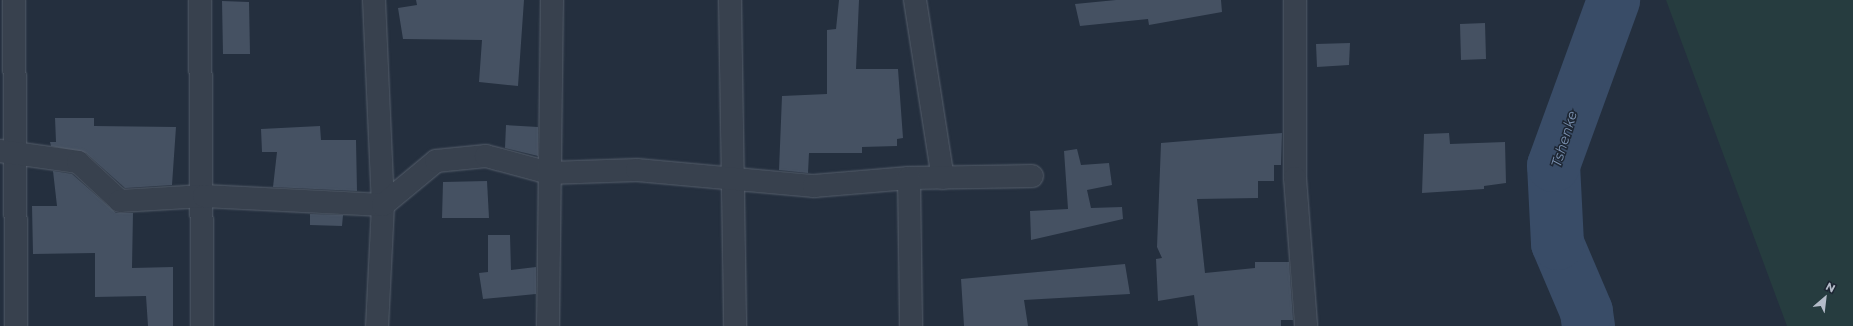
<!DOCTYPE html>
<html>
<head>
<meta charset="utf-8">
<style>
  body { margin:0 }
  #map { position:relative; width:1853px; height:326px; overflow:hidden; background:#242f3e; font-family:Montserrat,sans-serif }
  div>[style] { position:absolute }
  .green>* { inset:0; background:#263c3f }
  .river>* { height:53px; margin:-26.5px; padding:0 26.5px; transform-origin:26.5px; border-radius:26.5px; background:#394c67 }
  .building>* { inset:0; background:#455162 }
  .roads { filter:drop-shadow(0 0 1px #565f6c) drop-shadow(0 0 1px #565f6c) }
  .minor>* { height:22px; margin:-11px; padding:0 11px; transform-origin:11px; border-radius:11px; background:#38414e }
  span { translate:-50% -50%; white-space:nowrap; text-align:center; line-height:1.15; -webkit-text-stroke:3px #1d2633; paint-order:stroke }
  .water-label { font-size:14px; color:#7c92b1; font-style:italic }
  .north { position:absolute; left:1805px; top:278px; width:40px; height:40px; -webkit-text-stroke:3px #1d2633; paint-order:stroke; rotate:28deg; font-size:11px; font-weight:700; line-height:16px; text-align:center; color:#b4bcc9 }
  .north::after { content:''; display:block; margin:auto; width:14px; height:18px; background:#b4bcc9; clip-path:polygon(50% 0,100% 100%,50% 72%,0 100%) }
</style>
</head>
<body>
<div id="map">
  <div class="green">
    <div style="clip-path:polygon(1666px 0,1853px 0,1853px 326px,1787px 326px)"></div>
  </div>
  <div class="river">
    <div style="left:1588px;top:326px;width:15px;rotate:-98deg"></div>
    <div style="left:1586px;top:311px;width:74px;rotate:-113.1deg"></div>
    <div style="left:1557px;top:243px;width:78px;rotate:-92.9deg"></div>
    <div style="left:1553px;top:165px;width:176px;rotate:-70deg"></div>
  </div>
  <div class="building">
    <div style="clip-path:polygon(416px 0,524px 0,518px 86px,479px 82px,482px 40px,403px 39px,398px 8px,417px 5px)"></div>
    <div style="clip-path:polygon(839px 0,859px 0,856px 69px,898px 69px,903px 138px,897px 139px,897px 146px,862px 147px,862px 153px,809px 153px,808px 173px,779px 170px,782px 96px,827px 94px,827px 30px,836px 29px)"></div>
    <div style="clip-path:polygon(1116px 0,1221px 0,1222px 12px,1149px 25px,1148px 19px,1080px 26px,1075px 4px)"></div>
    <div style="clip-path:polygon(222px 1px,249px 2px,250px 54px,223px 54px)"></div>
    <div style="clip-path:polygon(1485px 23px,1486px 59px,1461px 60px,1460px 24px)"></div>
    <div style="clip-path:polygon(1350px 43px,1349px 65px,1317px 67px,1316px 44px)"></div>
    <div style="clip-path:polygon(55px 118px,94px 118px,94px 126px,176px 127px,172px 185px,125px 188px,86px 153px,51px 146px,50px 142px,56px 142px)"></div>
    <div style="clip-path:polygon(506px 125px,538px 127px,538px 156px,505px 148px)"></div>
    <div style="clip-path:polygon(320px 126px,321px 140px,356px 140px,357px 191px,273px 187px,277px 152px,262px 152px,261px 129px)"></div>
    <div style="clip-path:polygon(1282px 133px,1281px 165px,1274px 165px,1274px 181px,1258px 181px,1258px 198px,1197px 199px,1205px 273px,1255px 268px,1255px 262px,1289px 262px,1293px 320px,1281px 320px,1281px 326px,1198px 326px,1194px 295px,1158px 301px,1156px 259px,1162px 258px,1157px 247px,1161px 143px)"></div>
    <div style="clip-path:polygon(1449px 133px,1450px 144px,1505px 142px,1506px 183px,1484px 186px,1484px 189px,1422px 193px,1424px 134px)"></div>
    <div style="clip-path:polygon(1077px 149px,1081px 165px,1109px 163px,1112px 185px,1087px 190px,1091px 208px,1122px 207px,1123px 219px,1031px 240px,1030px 211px,1068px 209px,1064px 151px)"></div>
    <div style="clip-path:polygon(53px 171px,72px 174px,116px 213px,133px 213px,132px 268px,173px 267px,173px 326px,148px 326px,146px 296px,95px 297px,95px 253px,33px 254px,32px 206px,57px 206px)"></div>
    <div style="clip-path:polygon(487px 181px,489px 218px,442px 218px,443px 182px)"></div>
    <div style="clip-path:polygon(310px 214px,343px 215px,342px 226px,310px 225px)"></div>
    <div style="clip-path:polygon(488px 235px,510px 235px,511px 270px,536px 267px,536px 294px,483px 299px,479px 273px,488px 272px)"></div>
    <div style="clip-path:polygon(1125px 264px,1130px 294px,1024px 300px,1028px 326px,964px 326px,961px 279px)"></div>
  </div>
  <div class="roads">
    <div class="minor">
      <div style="left:14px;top:0;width:326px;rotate:89.6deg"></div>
      <div style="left:200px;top:0;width:326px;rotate:89.6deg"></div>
      <div style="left:374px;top:0;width:205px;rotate:87.5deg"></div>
      <div style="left:383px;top:205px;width:121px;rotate:92.8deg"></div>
      <div style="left:730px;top:0;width:326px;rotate:89.1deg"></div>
      <div style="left:915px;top:0;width:180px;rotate:81.1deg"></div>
      <div style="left:1295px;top:0;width:178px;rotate:90deg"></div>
      <div style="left:1295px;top:178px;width:148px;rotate:85.7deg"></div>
      <div style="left:0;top:151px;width:79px;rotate:8deg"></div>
      <div style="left:78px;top:162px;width:57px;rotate:42.9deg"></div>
      <div style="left:120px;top:201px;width:84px;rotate:-3.4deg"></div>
      <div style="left:204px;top:196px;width:179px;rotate:2.9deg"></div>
      <div style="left:383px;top:205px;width:69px;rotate:-39.7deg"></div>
      <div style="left:436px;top:161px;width:50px;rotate:-5.7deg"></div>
      <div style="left:486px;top:156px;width:65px;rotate:15.1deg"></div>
      <div style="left:549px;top:173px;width:88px;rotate:-2deg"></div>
      <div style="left:637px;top:170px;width:178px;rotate:5.2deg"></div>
      <div style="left:814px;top:186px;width:95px;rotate:-4.8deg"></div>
      <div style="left:909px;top:178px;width:123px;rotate:-0.9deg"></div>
      <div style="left:909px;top:178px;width:148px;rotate:89.2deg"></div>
      <div style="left:548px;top:326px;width:326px;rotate:-89.3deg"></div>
    </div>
  </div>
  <div class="water-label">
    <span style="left:1564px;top:139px;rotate:-73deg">Tshenke</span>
  </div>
  <div class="north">N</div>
</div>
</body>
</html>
